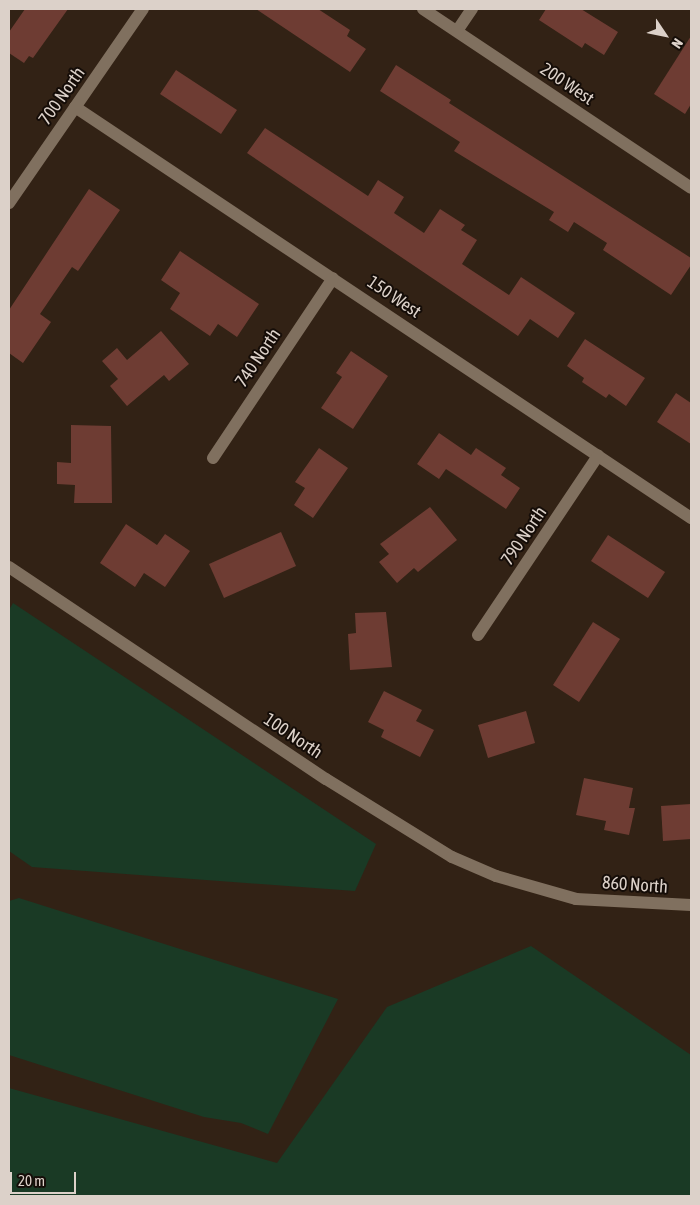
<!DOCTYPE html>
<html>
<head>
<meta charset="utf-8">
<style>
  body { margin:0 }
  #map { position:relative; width:700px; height:1205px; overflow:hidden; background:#322215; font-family:"Asap Condensed",sans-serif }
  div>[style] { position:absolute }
  .green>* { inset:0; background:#1a3a25 }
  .building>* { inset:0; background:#6e3c33 }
  .minor>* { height:12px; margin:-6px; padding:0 6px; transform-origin:6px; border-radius:6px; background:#80705f }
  span { translate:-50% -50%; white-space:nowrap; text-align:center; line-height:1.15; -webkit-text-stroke:4px #150d08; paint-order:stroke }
  .street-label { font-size:18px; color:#dcd1c9 }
  .frame { position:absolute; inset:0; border:10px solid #dcd1c9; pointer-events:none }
  .north { position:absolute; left:640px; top:10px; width:50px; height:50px; -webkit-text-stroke:4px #150d08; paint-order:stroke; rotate:124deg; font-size:14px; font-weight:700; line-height:20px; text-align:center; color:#dcd1c9 }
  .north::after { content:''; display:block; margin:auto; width:18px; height:22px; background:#dcd1c9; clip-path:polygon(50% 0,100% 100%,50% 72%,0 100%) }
  .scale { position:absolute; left:10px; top:1172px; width:66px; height:22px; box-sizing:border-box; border:2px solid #dcd1c9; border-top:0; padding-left:6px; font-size:15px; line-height:18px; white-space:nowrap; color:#dcd1c9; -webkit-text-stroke:4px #150d08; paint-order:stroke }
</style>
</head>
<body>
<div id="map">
  <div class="green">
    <div style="clip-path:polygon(13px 603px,376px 844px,355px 891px,32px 867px,9px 851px,9px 610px)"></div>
    <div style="clip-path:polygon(19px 898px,338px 999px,268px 1134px,241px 1123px,204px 1117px,9px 1055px,9px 901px)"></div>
    <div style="clip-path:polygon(531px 946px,691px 1055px,691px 1196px,9px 1196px,9px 1088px,277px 1163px,387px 1007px)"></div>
  </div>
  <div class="building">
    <div style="clip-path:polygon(25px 9px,68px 9px,33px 58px,29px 56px,24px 63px,9px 53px,9px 32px)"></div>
    <div style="clip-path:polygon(256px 9px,318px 9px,350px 30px,347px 36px,366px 49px,350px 72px)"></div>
    <div style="clip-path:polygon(546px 9px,581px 9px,618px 32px,604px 55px,585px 43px,582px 48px,539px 20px)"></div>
    <div style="clip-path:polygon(691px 36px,691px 104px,685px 114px,654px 94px)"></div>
    <div style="clip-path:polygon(396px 65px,451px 100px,449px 103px,691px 258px,691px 265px,671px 295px,603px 250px,607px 243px,574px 222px,568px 232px,549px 220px,554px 212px,454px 151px,460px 142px,380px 91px)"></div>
    <div style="clip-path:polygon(176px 70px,237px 110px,221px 134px,160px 94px)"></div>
    <div style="clip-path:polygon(265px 128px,368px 196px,378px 180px,404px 197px,394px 213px,424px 233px,440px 209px,465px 225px,461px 230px,477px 240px,462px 264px,509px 295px,521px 277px,575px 313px,558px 338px,530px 319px,518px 336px,247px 153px)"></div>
    <div style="clip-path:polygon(89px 189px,120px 210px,78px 271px,72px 267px,40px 314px,51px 322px,23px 363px,9px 353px,9px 310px)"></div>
    <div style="clip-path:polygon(180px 251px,259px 304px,237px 337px,218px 324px,210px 336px,170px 309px,180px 293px,161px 280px)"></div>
    <div style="clip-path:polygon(161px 331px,189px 364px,169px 381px,164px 375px,127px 406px,110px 386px,118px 379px,102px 361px,117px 348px,127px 360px)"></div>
    <div style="clip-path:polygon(585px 339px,645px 378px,626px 406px,609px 394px,606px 398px,582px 382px,584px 378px,567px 366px)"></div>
    <div style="clip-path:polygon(351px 351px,388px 376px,353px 429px,321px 408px,342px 377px,336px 373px)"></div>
    <div style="clip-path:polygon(676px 393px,691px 403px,691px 444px,657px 422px)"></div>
    <div style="clip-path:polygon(71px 425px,111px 426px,112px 503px,74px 503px,75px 485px,57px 484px,57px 462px,71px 463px)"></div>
    <div style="clip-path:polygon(439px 433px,471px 455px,476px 448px,506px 468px,501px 475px,520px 488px,506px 509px,446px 469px,439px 479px,417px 464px)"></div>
    <div style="clip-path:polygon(319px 448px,348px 468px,313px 518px,294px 505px,305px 488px,295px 482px)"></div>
    <div style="clip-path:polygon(430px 507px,457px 540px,418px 572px,414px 568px,397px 583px,379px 562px,389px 554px,380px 544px)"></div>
    <div style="clip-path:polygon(126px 524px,157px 545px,165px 534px,190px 551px,165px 587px,144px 573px,135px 587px,100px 563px)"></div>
    <div style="clip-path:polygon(281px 532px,296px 566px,224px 598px,209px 564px)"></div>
    <div style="clip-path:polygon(608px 535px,665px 572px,648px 598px,591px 561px)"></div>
    <div style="clip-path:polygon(386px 612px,392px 667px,350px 670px,348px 634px,356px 633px,355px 613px)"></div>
    <div style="clip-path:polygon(593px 622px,620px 639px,579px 702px,553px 685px)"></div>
    <div style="clip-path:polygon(384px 691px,422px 710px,416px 721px,434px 730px,420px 757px,381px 737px,384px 730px,368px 722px)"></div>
    <div style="clip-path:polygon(526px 711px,535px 743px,488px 758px,478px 725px)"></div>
    <div style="clip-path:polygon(584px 778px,633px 788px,629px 808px,635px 808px,629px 835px,604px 830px,606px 821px,576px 815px)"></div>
    <div style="clip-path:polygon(691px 804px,691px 839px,663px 841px,661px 806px)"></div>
  </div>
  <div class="minor">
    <div style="left:423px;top:9px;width:322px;rotate:33.7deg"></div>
    <div style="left:457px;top:31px;width:27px;rotate:-56deg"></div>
    <div style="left:75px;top:107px;width:741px;rotate:33.71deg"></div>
    <div style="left:9px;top:203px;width:236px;rotate:-55.4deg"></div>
    <div style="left:213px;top:458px;width:216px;rotate:-56.3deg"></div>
    <div style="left:9px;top:567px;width:381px;rotate:33.8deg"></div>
    <div style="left:326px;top:779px;width:148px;rotate:31.8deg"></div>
    <div style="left:452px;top:857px;width:48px;rotate:23.4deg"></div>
    <div style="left:496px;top:876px;width:83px;rotate:16deg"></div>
    <div style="left:576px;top:899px;width:115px;rotate:3deg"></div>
    <div style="left:478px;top:635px;width:216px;rotate:-56.2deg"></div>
  </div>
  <div class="street-label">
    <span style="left:567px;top:84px;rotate:34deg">200 West</span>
    <span style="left:62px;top:96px;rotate:-55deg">700 North</span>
    <span style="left:394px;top:297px;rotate:34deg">150 West</span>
    <span style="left:258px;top:358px;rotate:-56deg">740 North</span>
    <span style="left:524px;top:536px;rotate:-56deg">790 North</span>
    <span style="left:293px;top:736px;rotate:34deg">100 North</span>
    <span style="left:635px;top:885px;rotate:4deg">860 North</span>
  </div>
  <div class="frame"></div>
  <div class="north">N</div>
  <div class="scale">20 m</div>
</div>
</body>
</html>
